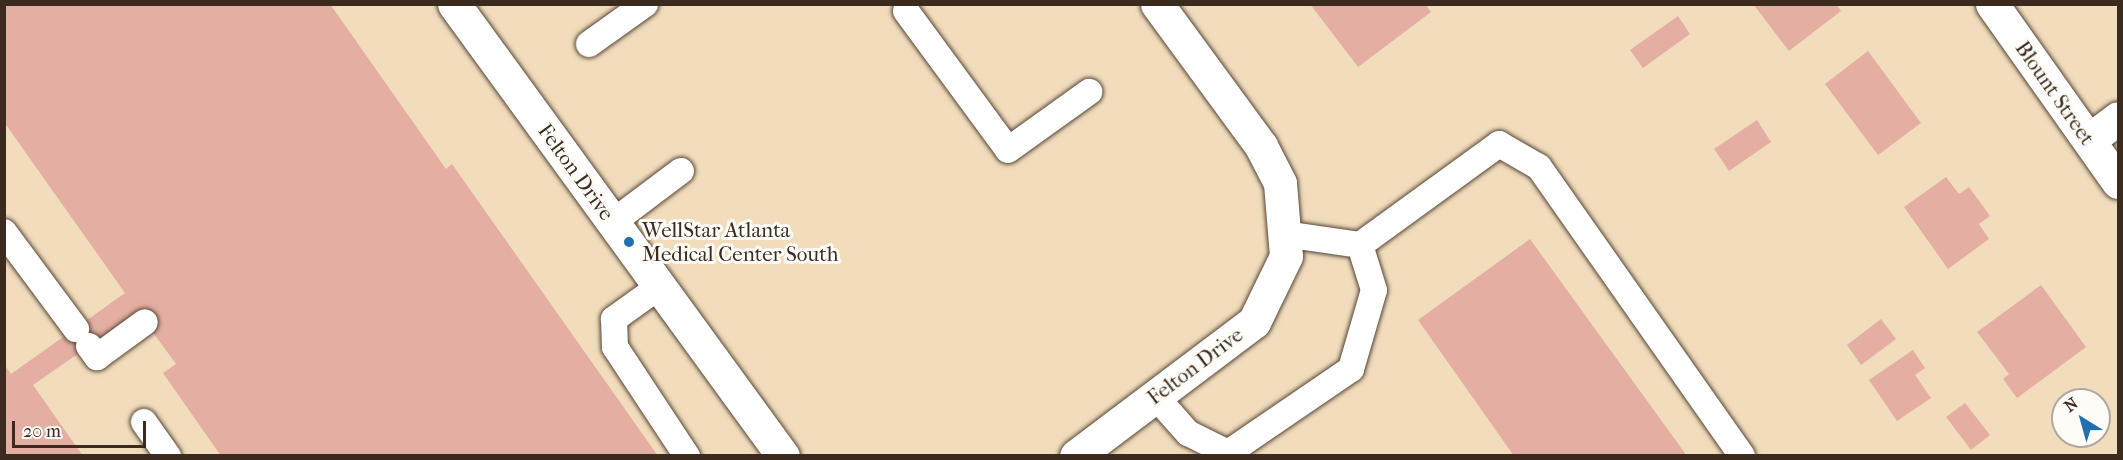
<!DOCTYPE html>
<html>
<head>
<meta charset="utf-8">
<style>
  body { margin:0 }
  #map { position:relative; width:2123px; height:460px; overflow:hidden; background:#f1dcbc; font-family:"IM FELL French Canon",serif }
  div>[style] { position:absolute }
  .building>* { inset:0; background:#e5aea3 }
  .roads { filter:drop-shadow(0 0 2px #564536) drop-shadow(0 0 2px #564536) }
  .service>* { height:26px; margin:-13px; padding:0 13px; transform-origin:13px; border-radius:13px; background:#fff }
  .minor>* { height:33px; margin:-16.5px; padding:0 16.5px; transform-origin:16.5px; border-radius:16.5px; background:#fff }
  .dots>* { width:16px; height:16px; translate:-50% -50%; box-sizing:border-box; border:3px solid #fdfcf7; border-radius:50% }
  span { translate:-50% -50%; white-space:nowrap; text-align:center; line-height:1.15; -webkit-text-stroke:6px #fdfcf7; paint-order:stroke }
  .street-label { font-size:21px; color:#3b2a1e }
  .poi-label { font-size:21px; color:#3b2a1e }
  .left { translate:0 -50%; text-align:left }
  .frame { position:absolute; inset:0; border:6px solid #3b2a1e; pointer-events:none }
  .north { position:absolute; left:2051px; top:388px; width:60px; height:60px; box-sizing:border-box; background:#fdfcf7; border:2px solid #afa8a0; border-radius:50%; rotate:323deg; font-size:16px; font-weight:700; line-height:24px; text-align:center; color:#3b2a1e }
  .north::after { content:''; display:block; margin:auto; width:21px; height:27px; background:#1f6fb2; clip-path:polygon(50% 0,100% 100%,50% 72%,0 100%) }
  .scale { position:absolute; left:12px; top:421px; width:134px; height:27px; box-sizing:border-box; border:3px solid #3b2a1e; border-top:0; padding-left:8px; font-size:18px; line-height:21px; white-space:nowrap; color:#3b2a1e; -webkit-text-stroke:4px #fdfcf7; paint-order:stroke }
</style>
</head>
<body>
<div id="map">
  <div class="building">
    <div style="clip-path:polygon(4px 4px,330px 4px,446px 169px,452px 164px,658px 456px,221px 456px,163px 373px,176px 364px,138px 312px,33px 385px,83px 456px,4px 456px,4px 364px,11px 374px,125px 293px,4px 122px)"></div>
    <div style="clip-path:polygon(1310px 4px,1425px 4px,1431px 12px,1358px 67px)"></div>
    <div style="clip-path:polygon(1753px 4px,1836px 4px,1841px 11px,1789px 51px)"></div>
    <div style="clip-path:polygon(1678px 16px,1690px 34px,1643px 68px,1630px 50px)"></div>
    <div style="clip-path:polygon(1868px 51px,1921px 123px,1878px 155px,1825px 84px)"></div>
    <div style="clip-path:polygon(1757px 120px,1771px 142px,1729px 171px,1714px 149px)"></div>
    <div style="clip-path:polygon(1946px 177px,1959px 194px,1969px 187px,1990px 216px,1979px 224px,1989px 239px,1948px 269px,1904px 207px)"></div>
    <div style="clip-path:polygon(1530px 239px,1687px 456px,1514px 456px,1418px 320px)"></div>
    <div style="clip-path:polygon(2041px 285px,2086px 347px,2017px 398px,2003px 379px,2009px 374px,1977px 332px)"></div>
    <div style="clip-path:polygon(1881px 319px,1896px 339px,1861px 365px,1847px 345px)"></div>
    <div style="clip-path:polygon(1913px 350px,1925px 368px,1915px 375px,1931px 398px,1897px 421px,1869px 380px)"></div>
    <div style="clip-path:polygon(1965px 403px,1990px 435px,1971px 450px,1946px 417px)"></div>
  </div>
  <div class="roads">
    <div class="service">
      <div style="left:906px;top:11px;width:172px;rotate:53.7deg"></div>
      <div style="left:1008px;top:150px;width:100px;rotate:-35.6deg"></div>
      <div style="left:589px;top:44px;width:69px;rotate:-35.5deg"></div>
      <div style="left:613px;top:222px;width:85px;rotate:-36.9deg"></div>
      <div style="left:4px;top:232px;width:121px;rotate:53.4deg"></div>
      <div style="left:1284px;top:234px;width:77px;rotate:8.2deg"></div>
      <div style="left:660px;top:286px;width:57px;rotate:144.3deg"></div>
      <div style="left:614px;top:319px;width:28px;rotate:88deg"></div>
      <div style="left:615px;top:347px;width:131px;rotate:56.6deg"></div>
      <div style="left:89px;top:346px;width:14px;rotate:54deg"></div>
      <div style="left:97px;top:357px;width:59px;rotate:-36.1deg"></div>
      <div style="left:1155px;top:396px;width:50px;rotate:48.3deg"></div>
      <div style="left:1188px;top:433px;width:45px;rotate:26.6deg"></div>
      <div style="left:1228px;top:453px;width:149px;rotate:-34.3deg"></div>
      <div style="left:1351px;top:369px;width:82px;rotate:-73.8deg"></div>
      <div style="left:1374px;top:290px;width:47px;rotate:-107.3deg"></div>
      <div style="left:1360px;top:245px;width:172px;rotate:-36deg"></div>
      <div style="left:1499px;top:144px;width:46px;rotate:29.9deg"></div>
      <div style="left:1539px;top:167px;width:353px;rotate:54.9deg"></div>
      <div style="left:144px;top:422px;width:42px;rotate:54.8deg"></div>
    </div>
    <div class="minor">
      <div style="left:454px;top:4px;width:559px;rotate:53.95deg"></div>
      <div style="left:1992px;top:4px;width:218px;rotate:54.7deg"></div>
      <div style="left:2089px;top:140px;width:36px;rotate:-37deg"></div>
      <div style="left:1076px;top:456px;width:223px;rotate:-37deg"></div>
      <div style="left:1254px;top:322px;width:73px;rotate:-64.1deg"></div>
      <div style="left:1286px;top:256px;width:73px;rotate:-94.7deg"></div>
      <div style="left:1280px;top:183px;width:42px;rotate:-117.2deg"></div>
      <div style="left:1261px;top:146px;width:176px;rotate:-126.2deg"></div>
    </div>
  </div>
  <div class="dots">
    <div style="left:629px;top:242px;background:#1f6fb2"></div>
  </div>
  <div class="street-label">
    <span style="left:2055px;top:93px;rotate:55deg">Blount Street</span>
    <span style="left:576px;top:172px;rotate:54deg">Felton Drive</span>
    <span style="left:1195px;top:366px;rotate:-37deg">Felton Drive</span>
  </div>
  <div class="poi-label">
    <span class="left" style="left:642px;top:242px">WellStar Atlanta<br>Medical Center South</span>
  </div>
  <div class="frame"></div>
  <div class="north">N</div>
  <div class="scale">20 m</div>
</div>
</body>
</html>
